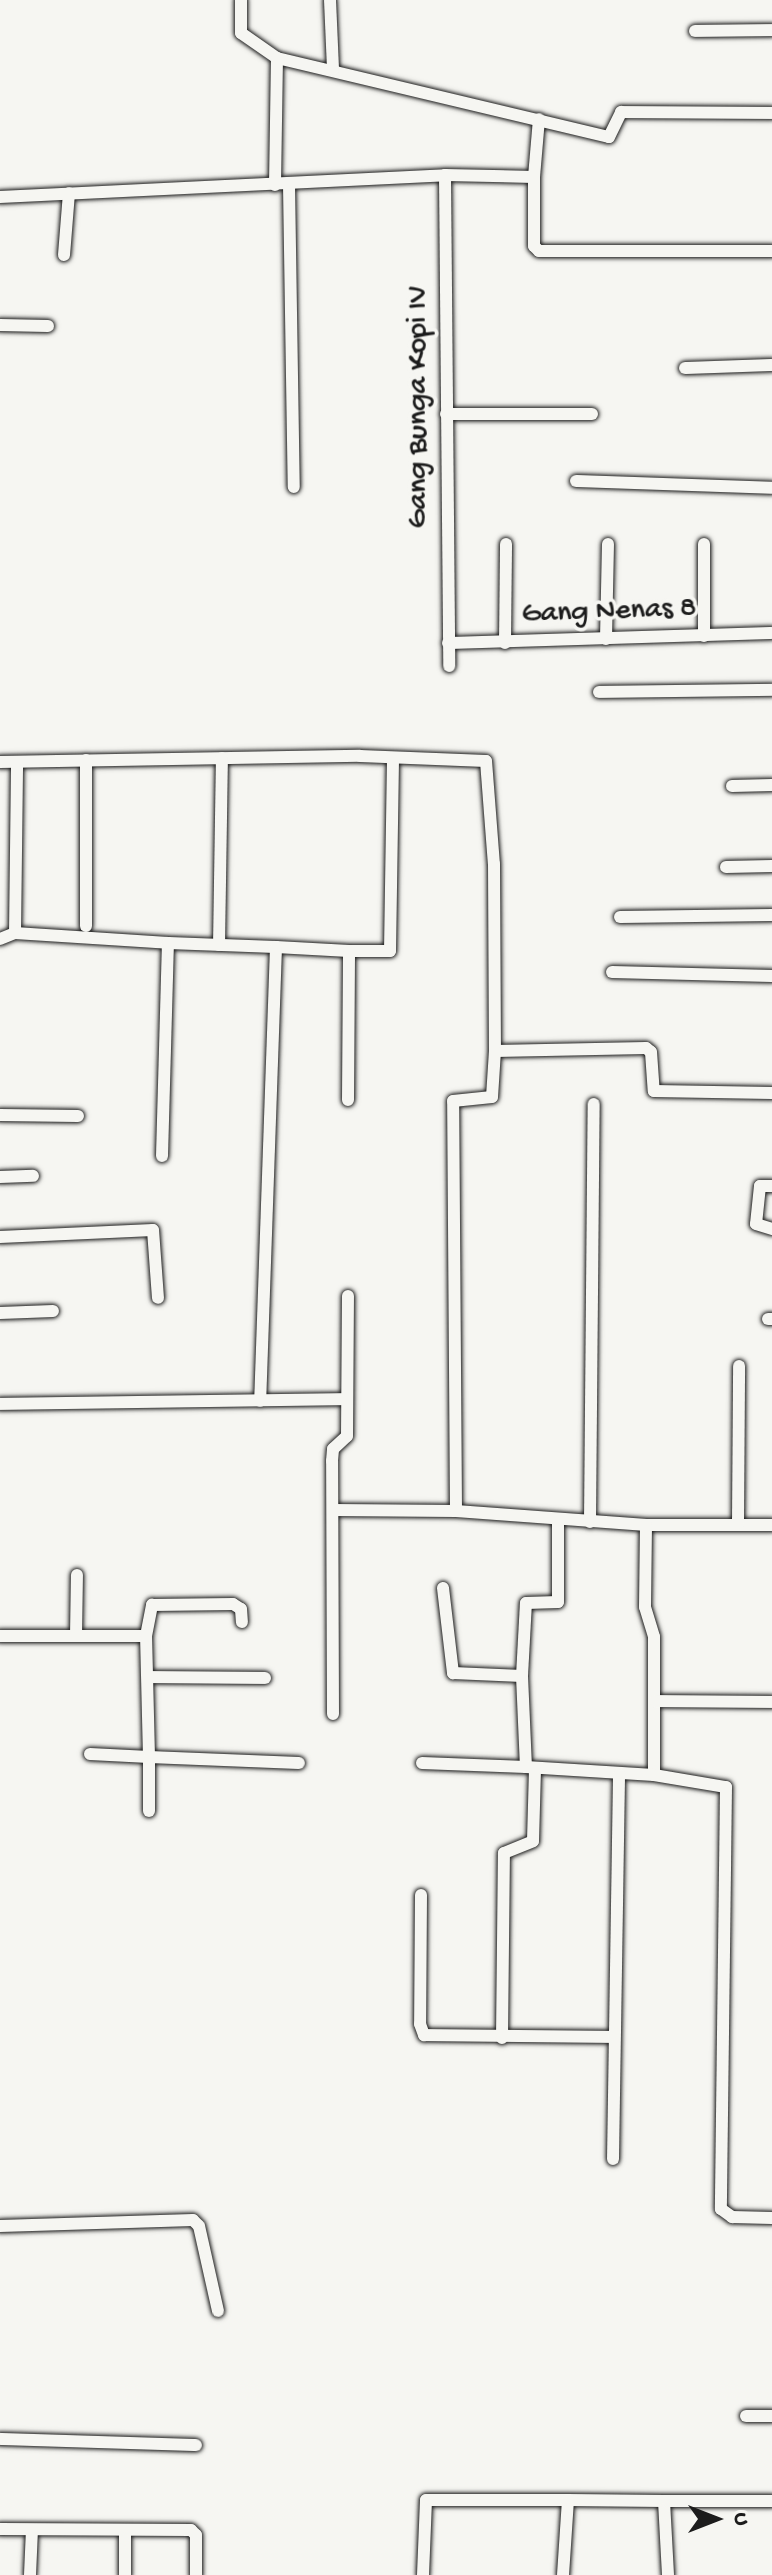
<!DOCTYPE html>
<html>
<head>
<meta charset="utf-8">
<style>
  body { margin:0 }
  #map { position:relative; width:772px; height:2575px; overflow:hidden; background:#f6f6f2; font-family:"Gochi Hand",sans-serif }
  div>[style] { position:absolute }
  .roads { filter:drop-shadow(0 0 2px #1c1c1c) drop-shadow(0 0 2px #1c1c1c) }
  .minor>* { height:12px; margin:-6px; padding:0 6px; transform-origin:6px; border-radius:6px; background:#f6f6f2 }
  span { translate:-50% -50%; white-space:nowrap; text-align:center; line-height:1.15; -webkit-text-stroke:7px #f6f6f2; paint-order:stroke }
  .street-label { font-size:30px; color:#1c1c1c }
  .north { position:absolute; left:676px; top:2479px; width:80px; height:80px; -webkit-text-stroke:6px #f6f6f2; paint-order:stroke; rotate:90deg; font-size:22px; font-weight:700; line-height:32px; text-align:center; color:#1c1c1c }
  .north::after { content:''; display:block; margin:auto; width:28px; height:36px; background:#1c1c1c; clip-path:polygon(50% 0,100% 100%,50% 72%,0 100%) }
</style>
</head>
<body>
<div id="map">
  <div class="roads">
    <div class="minor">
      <div style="left:241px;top:0;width:33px;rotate:90deg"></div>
      <div style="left:241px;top:33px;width:44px;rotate:34.8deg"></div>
      <div style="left:277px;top:58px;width:341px;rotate:13.4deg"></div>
      <div style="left:609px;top:137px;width:28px;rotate:-64deg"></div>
      <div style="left:621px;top:112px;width:151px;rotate:0.4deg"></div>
      <div style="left:330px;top:0;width:69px;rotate:87.5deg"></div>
      <div style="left:695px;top:31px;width:77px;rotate:-0.7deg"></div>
      <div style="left:445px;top:175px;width:491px;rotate:89.5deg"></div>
      <div style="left:534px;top:177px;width:58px;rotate:-85.1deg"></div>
      <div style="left:275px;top:185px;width:127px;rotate:-89.1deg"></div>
      <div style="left:289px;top:185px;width:302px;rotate:89.1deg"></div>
      <div style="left:0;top:197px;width:446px;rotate:-2.8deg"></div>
      <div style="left:445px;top:175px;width:89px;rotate:1.3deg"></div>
      <div style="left:534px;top:177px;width:69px;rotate:90deg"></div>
      <div style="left:534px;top:246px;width:7px;rotate:45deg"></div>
      <div style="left:539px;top:251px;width:233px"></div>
      <div style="left:64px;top:255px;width:62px;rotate:-85.4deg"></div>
      <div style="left:0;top:325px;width:48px;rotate:1.2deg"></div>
      <div style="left:685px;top:368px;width:87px;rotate:-2deg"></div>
      <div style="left:446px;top:414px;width:146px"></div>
      <div style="left:576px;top:481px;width:196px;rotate:2deg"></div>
      <div style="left:704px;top:544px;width:92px;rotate:90deg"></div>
      <div style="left:606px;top:639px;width:95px;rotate:-88.8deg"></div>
      <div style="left:448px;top:643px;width:324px;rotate:-1.8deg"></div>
      <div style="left:505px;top:643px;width:99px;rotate:-89.4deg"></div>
      <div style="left:599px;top:692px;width:173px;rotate:-0.7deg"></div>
      <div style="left:86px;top:760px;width:166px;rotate:90deg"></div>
      <div style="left:0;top:762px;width:360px;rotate:-1deg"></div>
      <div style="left:360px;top:756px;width:126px;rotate:2.3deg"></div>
      <div style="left:486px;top:761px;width:103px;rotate:85.6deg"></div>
      <div style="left:494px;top:864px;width:187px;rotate:89.7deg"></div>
      <div style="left:495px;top:1051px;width:151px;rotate:-1.1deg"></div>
      <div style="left:646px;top:1048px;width:6px;rotate:39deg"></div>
      <div style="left:651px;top:1052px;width:39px;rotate:86deg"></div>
      <div style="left:654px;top:1091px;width:118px;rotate:1deg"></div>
      <div style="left:732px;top:786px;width:40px;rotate:-1.4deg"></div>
      <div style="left:726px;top:867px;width:46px;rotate:-1.2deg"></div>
      <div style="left:620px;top:917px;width:152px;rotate:-0.8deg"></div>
      <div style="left:15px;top:933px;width:170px;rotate:-89.3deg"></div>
      <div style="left:0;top:939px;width:16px;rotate:-22deg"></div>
      <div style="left:15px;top:933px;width:153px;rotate:3.7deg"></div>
      <div style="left:219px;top:945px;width:187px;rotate:-89.1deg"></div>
      <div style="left:276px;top:947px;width:73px;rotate:3.1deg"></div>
      <div style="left:612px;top:972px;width:160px;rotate:1.4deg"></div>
      <div style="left:348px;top:1100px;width:149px;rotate:-89.6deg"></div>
      <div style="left:349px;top:951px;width:41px"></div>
      <div style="left:390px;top:951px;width:193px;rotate:-89.1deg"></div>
      <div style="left:0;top:1115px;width:78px;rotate:0.7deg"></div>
      <div style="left:162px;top:1156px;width:213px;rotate:-88.4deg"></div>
      <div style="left:168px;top:943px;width:108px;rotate:2.1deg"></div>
      <div style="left:276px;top:947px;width:454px;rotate:92deg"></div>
      <div style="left:0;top:1177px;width:33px;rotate:-2deg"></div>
      <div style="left:772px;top:1186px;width:12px;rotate:180deg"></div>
      <div style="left:760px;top:1186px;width:38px;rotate:96deg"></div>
      <div style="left:756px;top:1224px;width:17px;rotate:17deg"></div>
      <div style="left:0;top:1237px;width:153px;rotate:-2.6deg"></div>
      <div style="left:153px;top:1230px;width:68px;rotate:85.8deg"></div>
      <div style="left:0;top:1313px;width:53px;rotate:-2.2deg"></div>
      <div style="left:768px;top:1319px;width:4px"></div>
      <div style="left:0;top:1404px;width:347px;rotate:-0.8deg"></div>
      <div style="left:333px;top:1510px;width:123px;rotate:0.5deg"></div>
      <div style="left:456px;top:1511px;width:191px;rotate:4.2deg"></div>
      <div style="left:646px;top:1525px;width:126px"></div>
      <div style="left:456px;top:1511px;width:410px;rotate:-90.4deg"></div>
      <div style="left:453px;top:1101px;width:39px;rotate:-6deg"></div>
      <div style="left:492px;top:1097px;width:46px;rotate:-86.3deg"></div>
      <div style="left:590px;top:1522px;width:418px;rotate:-89.5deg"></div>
      <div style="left:738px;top:1523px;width:157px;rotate:-89.6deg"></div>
      <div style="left:646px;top:1525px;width:82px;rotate:90.7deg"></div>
      <div style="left:645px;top:1607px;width:31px;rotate:73deg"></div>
      <div style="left:654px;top:1637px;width:138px;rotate:90deg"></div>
      <div style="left:443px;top:1588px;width:86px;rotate:83.3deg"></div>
      <div style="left:453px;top:1673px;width:69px;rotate:2.5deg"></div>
      <div style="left:522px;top:1676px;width:91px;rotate:87.5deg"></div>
      <div style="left:526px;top:1767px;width:128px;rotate:3.6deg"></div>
      <div style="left:654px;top:1775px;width:73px;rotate:9.5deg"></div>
      <div style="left:726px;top:1787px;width:422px;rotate:90.7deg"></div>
      <div style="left:721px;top:2209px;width:14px;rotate:36deg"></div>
      <div style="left:732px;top:2217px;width:40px;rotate:1.4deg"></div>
      <div style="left:0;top:1636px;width:146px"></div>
      <div style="left:76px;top:1636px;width:61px;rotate:-89.1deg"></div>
      <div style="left:522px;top:1676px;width:73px;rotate:-86.9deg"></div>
      <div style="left:526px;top:1603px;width:32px;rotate:-2deg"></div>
      <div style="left:558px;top:1602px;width:83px;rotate:-90deg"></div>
      <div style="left:149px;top:1677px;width:116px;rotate:0.5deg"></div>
      <div style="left:655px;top:1701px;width:117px;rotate:0.5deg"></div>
      <div style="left:333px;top:1714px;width:253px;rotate:-90.2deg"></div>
      <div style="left:332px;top:1461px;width:12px;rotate:-85deg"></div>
      <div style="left:333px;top:1449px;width:19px;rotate:-43deg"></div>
      <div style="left:347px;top:1436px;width:140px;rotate:-89.6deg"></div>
      <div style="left:90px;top:1754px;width:59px;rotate:2.9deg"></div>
      <div style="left:149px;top:1757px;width:121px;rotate:-91.4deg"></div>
      <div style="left:146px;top:1636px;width:32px;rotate:-79deg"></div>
      <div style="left:152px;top:1605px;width:81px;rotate:-0.7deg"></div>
      <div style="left:233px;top:1604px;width:9px;rotate:32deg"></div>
      <div style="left:241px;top:1609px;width:13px;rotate:86deg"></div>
      <div style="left:422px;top:1763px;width:104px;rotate:2.2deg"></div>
      <div style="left:149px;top:1811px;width:54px;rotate:-90deg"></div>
      <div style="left:149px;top:1757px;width:150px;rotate:2.3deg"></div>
      <div style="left:421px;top:1895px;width:129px;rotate:90.4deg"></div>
      <div style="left:420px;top:2024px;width:12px;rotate:70deg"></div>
      <div style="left:424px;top:2035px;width:189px;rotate:0.6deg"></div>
      <div style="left:502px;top:2038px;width:185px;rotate:-89.4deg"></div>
      <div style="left:504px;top:1853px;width:31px;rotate:-22deg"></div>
      <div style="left:533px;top:1841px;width:73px;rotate:-88.4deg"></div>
      <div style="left:613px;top:2159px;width:384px;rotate:-89.1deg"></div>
      <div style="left:0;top:2226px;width:193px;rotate:-1.8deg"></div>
      <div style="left:193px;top:2220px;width:8px;rotate:45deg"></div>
      <div style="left:199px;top:2226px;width:87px;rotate:77.4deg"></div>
      <div style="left:746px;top:2416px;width:26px"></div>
      <div style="left:0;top:2439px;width:196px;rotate:1.8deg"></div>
      <div style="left:664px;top:2501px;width:108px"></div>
      <div style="left:0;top:2529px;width:191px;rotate:0.3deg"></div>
      <div style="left:191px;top:2530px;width:7px;rotate:45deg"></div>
      <div style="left:196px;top:2535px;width:40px;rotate:90deg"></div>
      <div style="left:30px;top:2575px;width:45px;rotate:-87.5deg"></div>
      <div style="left:125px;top:2575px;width:45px;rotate:-90deg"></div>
      <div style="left:423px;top:2575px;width:75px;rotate:-87.7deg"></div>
      <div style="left:426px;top:2500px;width:142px"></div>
      <div style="left:563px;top:2575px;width:75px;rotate:-86.2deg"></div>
      <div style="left:568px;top:2500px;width:96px;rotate:0.6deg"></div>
      <div style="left:664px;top:2501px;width:74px;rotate:86.9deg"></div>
    </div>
  </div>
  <div class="street-label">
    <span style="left:420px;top:407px;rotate:-90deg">Gang Bunga Kopi IV</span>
    <span style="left:609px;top:613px;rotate:-2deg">Gang Nenas 8</span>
  </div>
  <div class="north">U</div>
</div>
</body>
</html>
